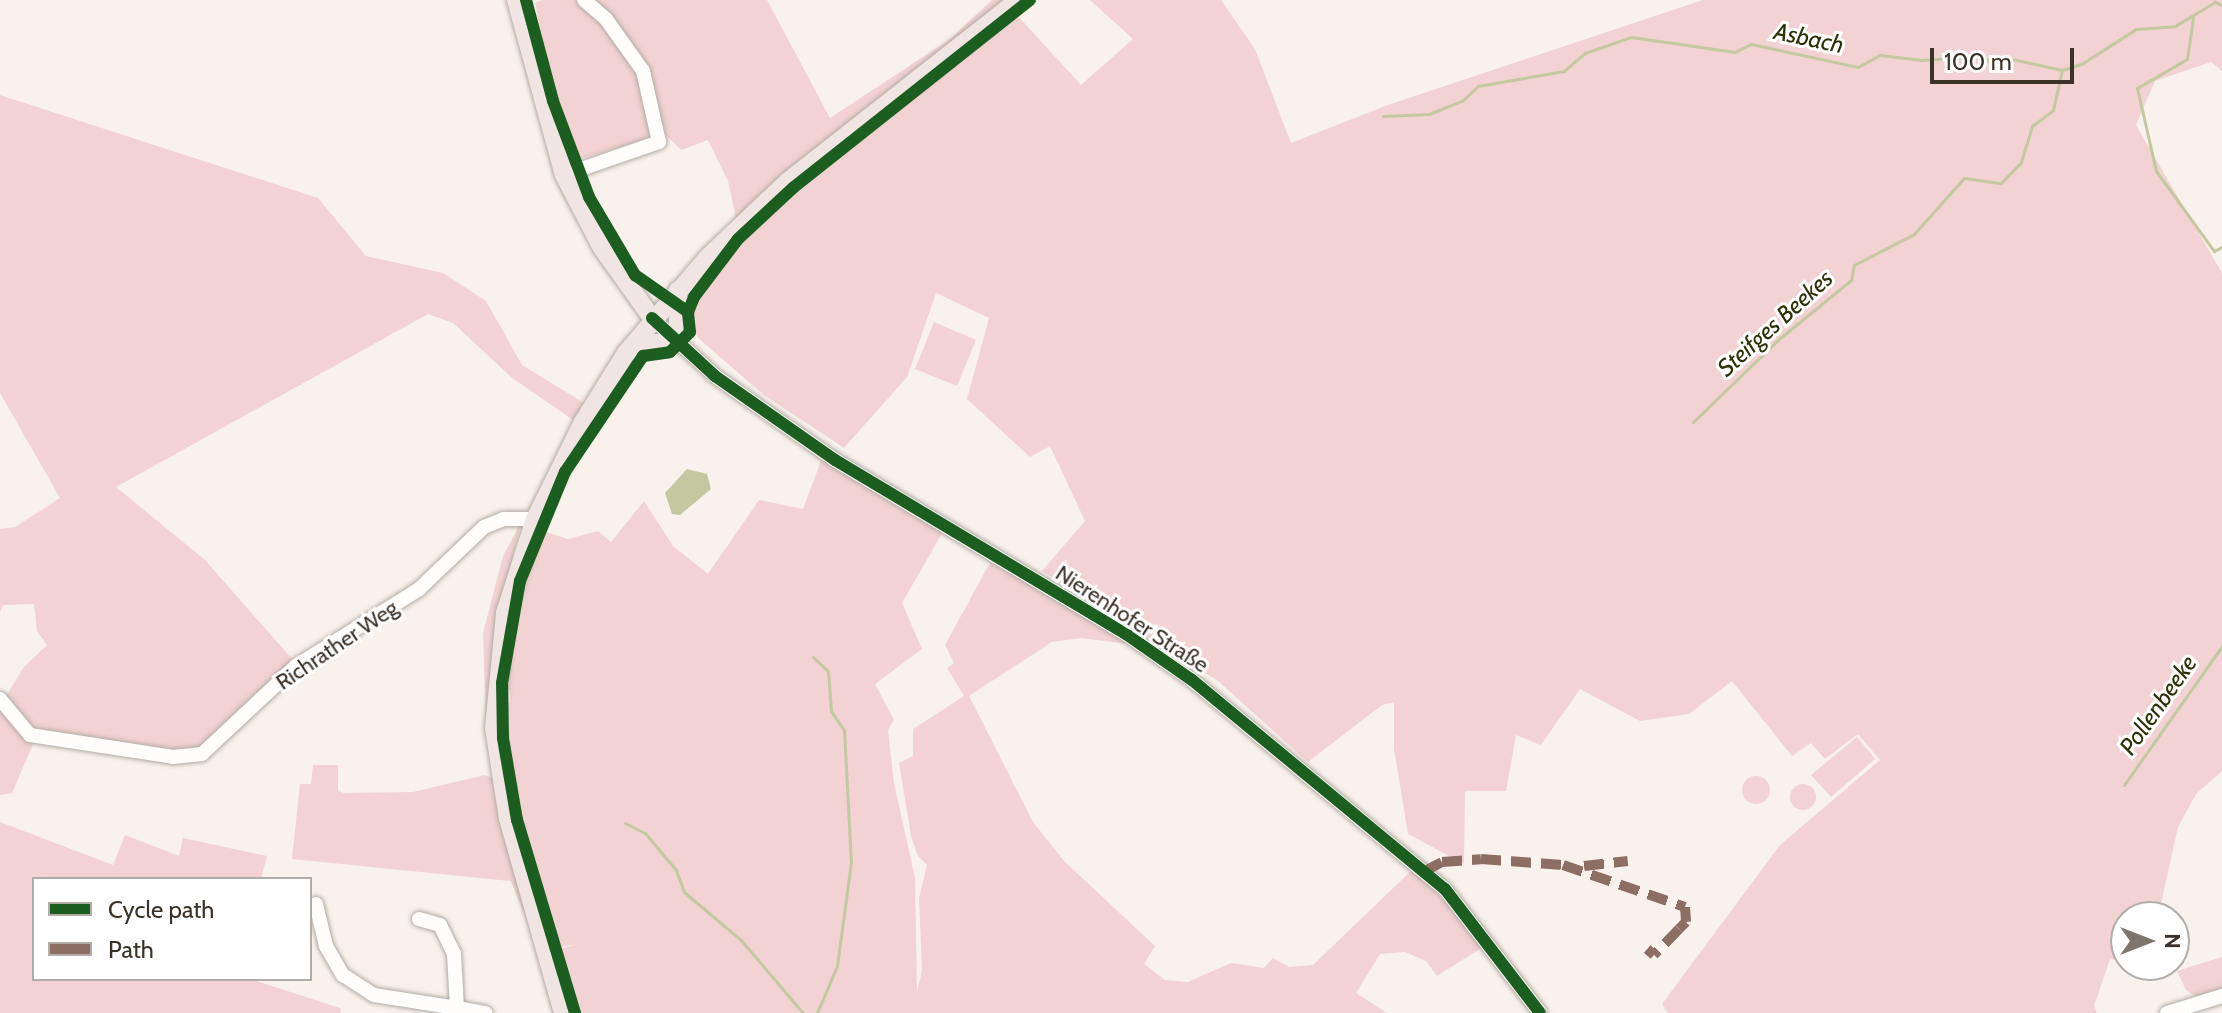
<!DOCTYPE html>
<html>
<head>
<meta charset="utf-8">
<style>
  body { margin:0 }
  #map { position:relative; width:2222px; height:1013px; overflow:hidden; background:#f9f2ec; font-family:Cabin,sans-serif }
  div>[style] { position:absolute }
  .green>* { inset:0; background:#f2d2d2 }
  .round { border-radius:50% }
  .water>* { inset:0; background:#c4c8a0 }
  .stream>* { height:3px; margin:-1.5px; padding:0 1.5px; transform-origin:1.5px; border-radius:1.5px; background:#c4c8a0 }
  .roads { filter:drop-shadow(0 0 2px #b3aba3) drop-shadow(0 0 2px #b3aba3) }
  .minor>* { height:14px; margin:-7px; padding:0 7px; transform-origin:7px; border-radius:7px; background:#fefdfc }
  .major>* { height:18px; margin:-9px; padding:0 9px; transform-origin:9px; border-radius:9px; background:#f0e5e2 }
  .quiet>* { height:10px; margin-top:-5px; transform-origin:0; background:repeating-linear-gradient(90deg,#8d6e63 0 20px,transparent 0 30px) }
  .cycleway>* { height:12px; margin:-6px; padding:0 6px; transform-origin:6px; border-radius:6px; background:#1b5e20 }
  span { translate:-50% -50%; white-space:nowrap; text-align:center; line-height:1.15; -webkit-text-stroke:6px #fff; paint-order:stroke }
  .street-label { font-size:22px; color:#3c3127 }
  .water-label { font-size:24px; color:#2c3105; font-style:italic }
  .legend { position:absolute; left:32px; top:877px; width:280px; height:104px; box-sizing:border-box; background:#fff; border:2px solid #b1ada9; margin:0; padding:10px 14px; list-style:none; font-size:24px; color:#3c3127 }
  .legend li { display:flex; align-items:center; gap:16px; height:40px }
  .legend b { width:40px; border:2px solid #b1ada9 }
  .north { position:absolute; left:2110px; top:901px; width:80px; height:80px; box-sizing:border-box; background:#fff; border:2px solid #b1ada9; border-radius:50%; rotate:90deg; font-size:22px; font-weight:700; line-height:32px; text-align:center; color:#3c3127 }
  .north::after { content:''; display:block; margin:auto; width:28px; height:36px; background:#7e756c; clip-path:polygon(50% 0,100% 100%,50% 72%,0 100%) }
  .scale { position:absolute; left:1930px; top:48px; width:144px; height:36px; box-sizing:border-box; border:4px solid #3c3127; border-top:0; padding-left:10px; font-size:24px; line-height:28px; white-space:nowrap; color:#3c3127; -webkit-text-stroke:6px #fff; paint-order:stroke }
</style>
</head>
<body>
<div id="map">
  <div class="green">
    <div style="clip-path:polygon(542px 0,767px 0,830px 118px,950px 39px,992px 0,1010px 0,736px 218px,728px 181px,708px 140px,681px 150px,665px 134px,576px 160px,551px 90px,535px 3px)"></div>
    <div style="clip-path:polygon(1090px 0,1221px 0,1255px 49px,1291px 143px,1388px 105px,1703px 0,2222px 0,2222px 71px,2211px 62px,2155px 81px,2136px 125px,2222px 273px,2222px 771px,2196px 794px,2178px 827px,2158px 917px,2126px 917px,2126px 961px,2110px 959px,2094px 1006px,2097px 1013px,1668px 1013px,1662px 1004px,1780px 845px,1880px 760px,1858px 734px,1825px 759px,1811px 743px,1792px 756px,1732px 681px,1689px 714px,1640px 721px,1580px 689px,1541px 745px,1516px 735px,1506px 791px,1465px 791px,1464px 864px,1408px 834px,1394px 749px,1394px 702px,1382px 705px,1308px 762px,1218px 681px,1042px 571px,1085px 521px,1050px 446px,1030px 457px,967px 399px,989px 318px,936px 293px,907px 377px,844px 448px,764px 395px,698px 338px,693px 327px,695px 300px,746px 232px,1017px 15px,1081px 85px,1133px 39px)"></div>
    <div style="clip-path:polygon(0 95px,318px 198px,366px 256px,443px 273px,486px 301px,522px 365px,584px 403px,573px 420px,511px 377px,453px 323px,428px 314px,116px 487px,205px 560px,301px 669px,204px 760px,35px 740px,12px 793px,0 795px,0 707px,23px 668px,47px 645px,37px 631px,34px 604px,3px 605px,0 612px,0 529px,15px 527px,60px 498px,0 393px)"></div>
    <div style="clip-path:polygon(934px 322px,976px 340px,957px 386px,915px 369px)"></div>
    <div style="clip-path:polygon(822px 458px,944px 530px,902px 603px,922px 649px,875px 684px,894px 720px,888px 730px,894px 783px,915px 878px,917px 994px,922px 970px,919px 898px,927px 865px,918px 856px,911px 836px,899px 763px,913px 756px,913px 729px,964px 696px,947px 668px,954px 663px,945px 645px,992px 559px,1129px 644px,1081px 638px,1052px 642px,969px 696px,1033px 822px,1064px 861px,1155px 946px,1144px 964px,1165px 980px,1188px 982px,1231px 963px,1264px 968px,1273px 958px,1289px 967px,1313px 965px,1415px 867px,1483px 947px,1437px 976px,1426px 961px,1405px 952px,1380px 954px,1356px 993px,1387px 1013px,569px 1013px,554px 951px,576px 944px,561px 947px,524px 837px,513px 797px,504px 704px,510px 703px,510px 689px,505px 689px,520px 599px,543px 531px,568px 539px,598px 531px,611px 542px,644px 501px,673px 546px,708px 574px,759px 500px,803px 509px)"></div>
    <div style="clip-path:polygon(521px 522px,494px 637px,486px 724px,483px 633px,503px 556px)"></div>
    <div style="clip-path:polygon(1857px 737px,1875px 759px,1831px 797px,1811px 775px)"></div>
    <div style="clip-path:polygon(313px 765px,338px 765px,338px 791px,344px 793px,413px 792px,485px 775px,494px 779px,540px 955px,511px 881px,292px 859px,300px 784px,311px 784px)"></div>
    <div class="round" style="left:1742px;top:776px;width:28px;height:28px"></div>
    <div class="round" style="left:1790px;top:784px;width:26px;height:26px"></div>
    <div style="clip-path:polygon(0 822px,113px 865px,125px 835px,179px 856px,183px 838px,267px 856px,261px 879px,34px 879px,34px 979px,250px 979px,340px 1008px,341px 1013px,0 1013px)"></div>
    <div style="clip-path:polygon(2222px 957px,2222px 989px,2201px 1000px,2186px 990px,2177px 971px)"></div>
  </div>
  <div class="water">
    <div style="clip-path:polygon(687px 469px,707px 474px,711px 489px,680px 515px,672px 514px,665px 493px)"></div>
  </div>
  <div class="stream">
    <div style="left:2193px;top:18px;width:41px;rotate:98.3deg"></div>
    <div style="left:2187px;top:59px;width:58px;rotate:149.9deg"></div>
    <div style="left:2137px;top:88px;width:85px;rotate:77.1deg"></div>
    <div style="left:2156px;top:171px;width:99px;rotate:54.1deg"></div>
    <div style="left:2214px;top:251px;width:9px;rotate:-27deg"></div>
    <div style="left:1383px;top:116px;width:46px;rotate:-2.5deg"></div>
    <div style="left:1429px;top:114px;width:35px;rotate:-22deg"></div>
    <div style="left:1462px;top:101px;width:22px;rotate:-43deg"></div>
    <div style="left:1478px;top:86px;width:87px;rotate:-9.9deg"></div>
    <div style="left:1564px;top:71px;width:28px;rotate:-41deg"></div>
    <div style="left:1585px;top:53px;width:49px;rotate:-19.2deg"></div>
    <div style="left:1631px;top:37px;width:105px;rotate:8.2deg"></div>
    <div style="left:1735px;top:52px;width:18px;rotate:-27deg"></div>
    <div style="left:1751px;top:44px;width:109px;rotate:12.1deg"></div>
    <div style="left:1858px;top:67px;width:25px;rotate:-29deg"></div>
    <div style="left:1880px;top:55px;width:42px;rotate:6.8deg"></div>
    <div style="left:1922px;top:60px;width:60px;rotate:-3.8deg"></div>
    <div style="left:1982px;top:56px;width:15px;rotate:37deg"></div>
    <div style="left:1994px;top:65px;width:19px;rotate:-18deg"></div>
    <div style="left:2012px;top:59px;width:51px;rotate:12.4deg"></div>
    <div style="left:2062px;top:70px;width:22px;rotate:-18deg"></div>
    <div style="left:2083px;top:63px;width:63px;rotate:-32.7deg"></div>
    <div style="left:2136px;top:29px;width:39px;rotate:-4deg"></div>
    <div style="left:2175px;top:26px;width:47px;rotate:-31deg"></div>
    <div style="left:2215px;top:2px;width:8px;rotate:23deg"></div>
    <div style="left:1693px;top:422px;width:121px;rotate:-44deg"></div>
    <div style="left:1780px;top:338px;width:92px;rotate:-39.2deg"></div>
    <div style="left:1851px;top:280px;width:15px;rotate:-79deg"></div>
    <div style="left:1854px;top:265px;width:68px;rotate:-27.3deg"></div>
    <div style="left:1914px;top:234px;width:75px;rotate:-48.2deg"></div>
    <div style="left:1964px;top:178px;width:37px;rotate:8deg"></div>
    <div style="left:2001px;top:183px;width:29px;rotate:-46deg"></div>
    <div style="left:2021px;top:162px;width:38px;rotate:-73deg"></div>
    <div style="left:2032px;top:126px;width:26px;rotate:-37deg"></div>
    <div style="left:2053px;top:110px;width:41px;rotate:-77.3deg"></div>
    <div style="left:813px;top:657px;width:21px;rotate:43deg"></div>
    <div style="left:828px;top:671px;width:40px;rotate:85.7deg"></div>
    <div style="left:831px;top:711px;width:23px;rotate:56deg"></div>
    <div style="left:844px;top:730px;width:132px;rotate:87deg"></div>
    <div style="left:851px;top:862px;width:105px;rotate:97.7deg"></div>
    <div style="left:837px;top:966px;width:51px;rotate:113.1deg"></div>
    <div style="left:2124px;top:785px;width:170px;rotate:-54.8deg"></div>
    <div style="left:625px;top:823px;width:22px;rotate:27deg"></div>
    <div style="left:645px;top:833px;width:48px;rotate:50deg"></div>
    <div style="left:676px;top:870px;width:23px;rotate:70deg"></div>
    <div style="left:684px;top:892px;width:75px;rotate:40.1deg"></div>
    <div style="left:741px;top:940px;width:96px;rotate:49.7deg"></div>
  </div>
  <div class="roads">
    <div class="minor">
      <div style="left:564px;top:175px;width:101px;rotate:-19.2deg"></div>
      <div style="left:659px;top:142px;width:73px;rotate:-102.7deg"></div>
      <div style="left:643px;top:71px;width:64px;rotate:-125.4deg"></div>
      <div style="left:606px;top:19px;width:29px;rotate:-139deg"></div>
      <div style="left:652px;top:318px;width:86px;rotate:42.6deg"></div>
      <div style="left:715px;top:376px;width:146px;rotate:35deg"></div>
      <div style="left:835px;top:460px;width:339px;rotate:30.9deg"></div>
      <div style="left:1126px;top:634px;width:80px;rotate:34.9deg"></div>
      <div style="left:1192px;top:680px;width:328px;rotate:39.6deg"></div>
      <div style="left:1445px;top:889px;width:156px;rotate:52.5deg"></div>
      <div style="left:0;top:699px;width:47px;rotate:50.2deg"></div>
      <div style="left:30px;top:735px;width:145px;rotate:8.7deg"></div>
      <div style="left:173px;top:757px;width:29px;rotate:-6deg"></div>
      <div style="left:202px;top:754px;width:129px;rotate:-43.1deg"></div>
      <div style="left:296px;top:666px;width:145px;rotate:-32deg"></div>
      <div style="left:419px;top:589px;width:90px;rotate:-43.6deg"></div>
      <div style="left:484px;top:527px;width:22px;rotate:-22deg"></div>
      <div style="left:504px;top:519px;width:31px"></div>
      <div style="left:316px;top:904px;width:43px;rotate:76.6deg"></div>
      <div style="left:326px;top:946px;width:34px;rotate:60deg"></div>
      <div style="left:343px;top:975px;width:37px;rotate:33deg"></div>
      <div style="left:374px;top:995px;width:84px;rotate:8.9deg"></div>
      <div style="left:419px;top:919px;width:22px;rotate:16deg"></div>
      <div style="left:440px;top:925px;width:32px;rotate:64deg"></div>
      <div style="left:454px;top:954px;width:54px;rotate:86.8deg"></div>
      <div style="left:457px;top:1008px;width:29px;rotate:10deg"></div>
      <div style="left:2167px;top:1013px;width:58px;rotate:-17.2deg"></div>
    </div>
    <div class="major">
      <div style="left:516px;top:0;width:181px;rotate:74.7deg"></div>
      <div style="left:564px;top:175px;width:82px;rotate:62.5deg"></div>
      <div style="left:602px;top:248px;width:86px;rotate:54.5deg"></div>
      <div style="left:626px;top:353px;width:28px;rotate:-21deg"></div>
      <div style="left:652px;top:343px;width:26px"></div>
      <div style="left:678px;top:343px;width:53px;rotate:-90deg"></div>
      <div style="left:563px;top:1013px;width:202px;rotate:-105.8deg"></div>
      <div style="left:508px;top:819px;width:92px;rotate:-98.7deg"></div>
      <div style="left:494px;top:728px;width:116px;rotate:-84.5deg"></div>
      <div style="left:505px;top:613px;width:99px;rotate:-72.3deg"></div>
      <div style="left:535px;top:519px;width:108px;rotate:-63.7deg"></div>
      <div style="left:583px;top:422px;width:81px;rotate:-58.1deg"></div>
      <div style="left:626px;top:353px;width:126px;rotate:-49.5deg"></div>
      <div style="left:708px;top:257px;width:109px;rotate:-43.5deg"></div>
      <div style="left:787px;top:182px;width:294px;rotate:-38.2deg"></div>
    </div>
  </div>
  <div class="quiet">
    <div style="left:1584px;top:866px;width:44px;rotate:-6.5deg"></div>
    <div style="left:1425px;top:871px;width:19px;rotate:-28deg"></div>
    <div style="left:1442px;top:862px;width:39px;rotate:-4deg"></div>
    <div style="left:1481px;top:859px;width:82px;rotate:4.2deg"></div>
    <div style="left:1563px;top:865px;width:129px;rotate:19deg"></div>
    <div style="left:1685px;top:907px;width:15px;rotate:86deg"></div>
    <div style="left:1686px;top:922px;width:10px;rotate:135deg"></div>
    <div style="left:1679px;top:929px;width:36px;rotate:134deg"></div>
    <div style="left:1654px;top:955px;width:9px;rotate:-139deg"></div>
  </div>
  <div class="cycleway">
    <div style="left:526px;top:0;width:105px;rotate:75deg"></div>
    <div style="left:553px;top:101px;width:103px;rotate:69.4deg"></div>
    <div style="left:589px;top:197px;width:91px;rotate:59.5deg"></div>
    <div style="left:635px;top:275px;width:65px;rotate:34.9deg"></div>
    <div style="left:652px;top:318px;width:86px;rotate:42.6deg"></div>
    <div style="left:715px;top:376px;width:146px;rotate:35deg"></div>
    <div style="left:835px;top:460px;width:339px;rotate:30.9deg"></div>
    <div style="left:1126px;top:634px;width:80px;rotate:34.9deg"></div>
    <div style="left:1192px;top:680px;width:328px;rotate:39.6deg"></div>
    <div style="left:1445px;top:889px;width:156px;rotate:52.5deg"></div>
    <div style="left:575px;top:1013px;width:202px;rotate:-106.7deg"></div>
    <div style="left:517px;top:820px;width:83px;rotate:-99.7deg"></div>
    <div style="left:503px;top:738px;width:55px;rotate:-91deg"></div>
    <div style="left:502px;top:683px;width:104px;rotate:-80deg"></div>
    <div style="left:520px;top:581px;width:118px;rotate:-67.6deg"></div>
    <div style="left:565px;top:472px;width:140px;rotate:-56.1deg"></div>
    <div style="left:643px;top:356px;width:27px;rotate:-8deg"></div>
    <div style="left:670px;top:352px;width:28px;rotate:-45deg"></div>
    <div style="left:690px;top:332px;width:20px;rotate:-96deg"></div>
    <div style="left:688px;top:312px;width:16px;rotate:-68deg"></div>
    <div style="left:694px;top:297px;width:73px;rotate:-52.8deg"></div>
    <div style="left:738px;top:239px;width:76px;rotate:-42.9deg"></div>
    <div style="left:794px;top:187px;width:301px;rotate:-38.4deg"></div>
  </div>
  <div class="street-label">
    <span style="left:1132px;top:619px;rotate:33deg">Nierenhofer Straße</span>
    <span style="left:337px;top:645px;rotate:-34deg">Richrather Weg</span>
  </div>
  <div class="water-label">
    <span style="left:1809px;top:38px;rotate:12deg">Asbach</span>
    <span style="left:1775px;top:323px;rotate:-42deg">Steifges Beekes</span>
    <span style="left:2158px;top:705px;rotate:-55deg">Pollenbeeke</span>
  </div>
  <ul class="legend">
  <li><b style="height:10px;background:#1b5e20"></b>Cycle path</li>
  <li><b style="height:10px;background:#8d6e63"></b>Path</li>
  </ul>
  <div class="north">N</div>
  <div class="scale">100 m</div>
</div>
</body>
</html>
